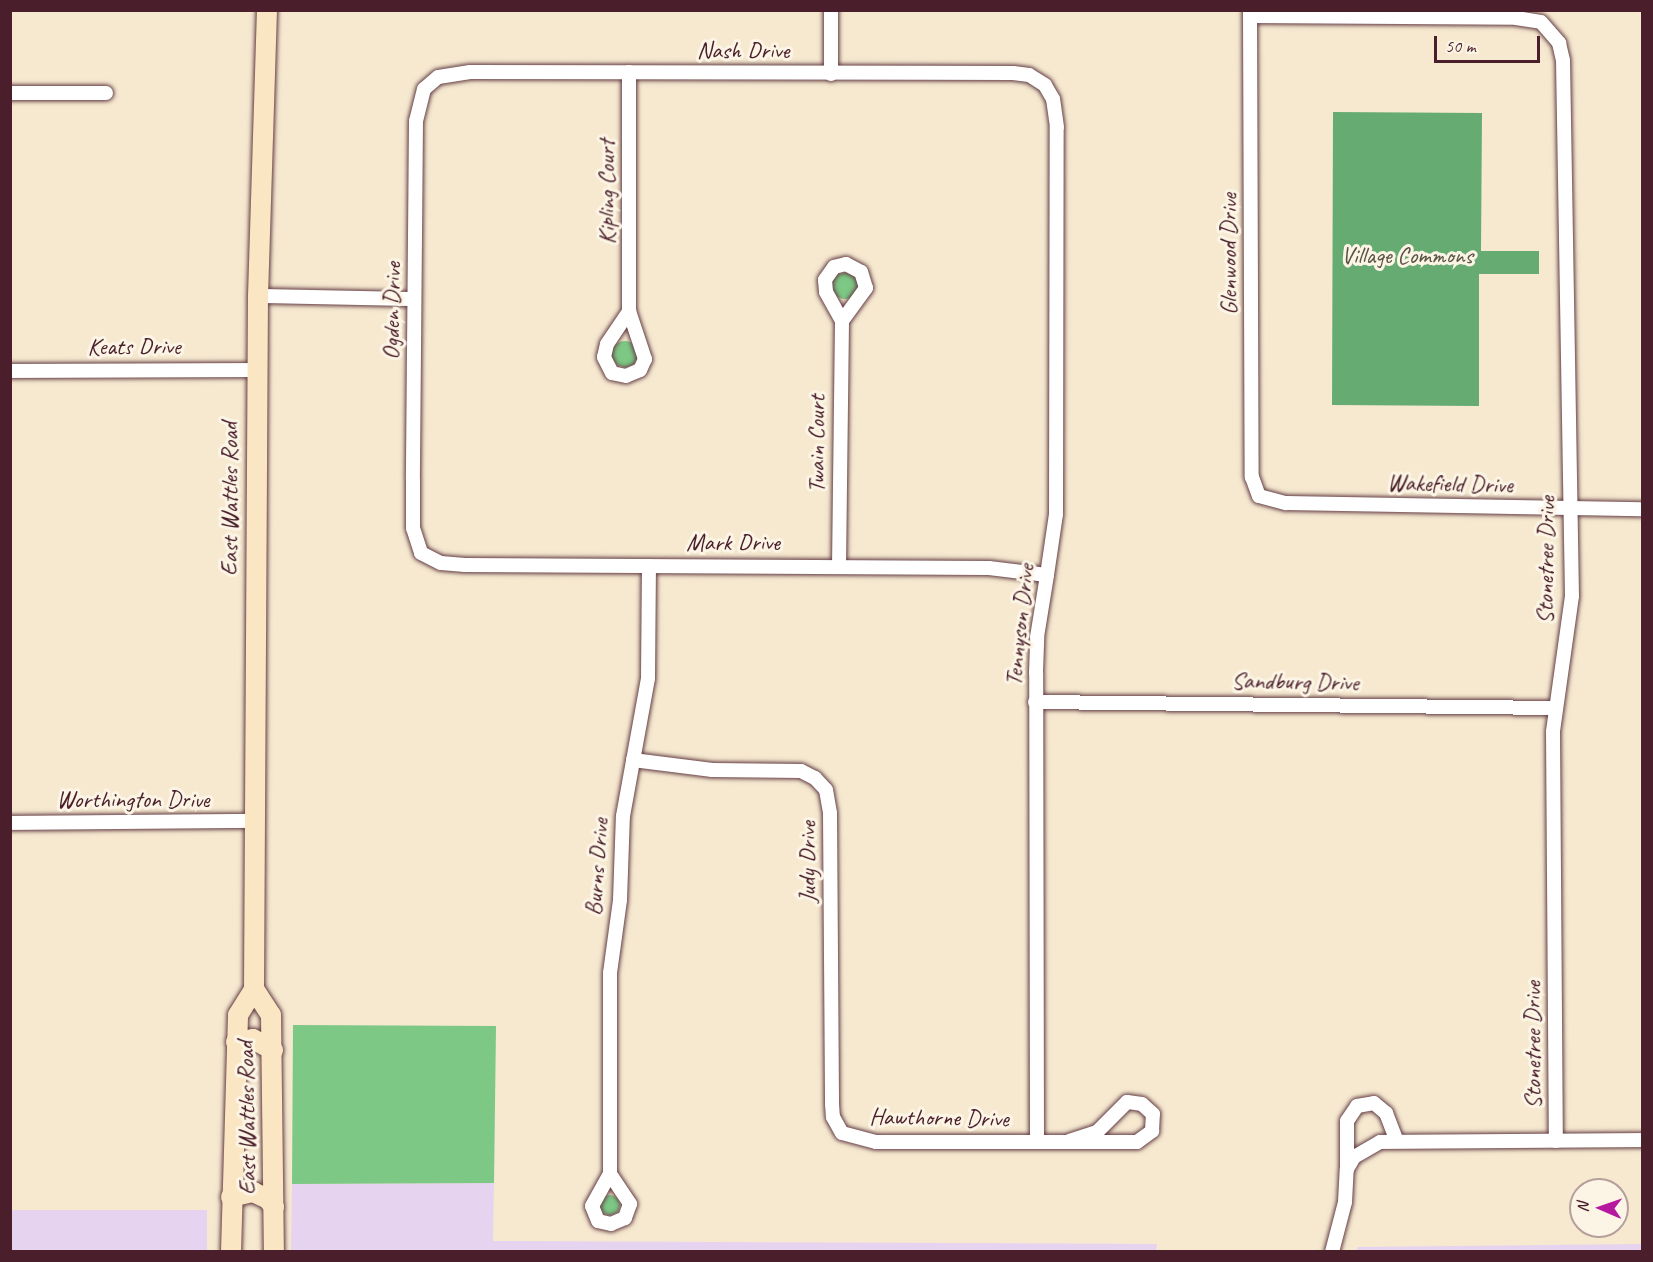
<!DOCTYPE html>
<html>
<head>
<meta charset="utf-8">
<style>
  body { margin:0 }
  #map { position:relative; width:1653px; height:1262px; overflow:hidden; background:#f6e9d0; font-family:Caveat,sans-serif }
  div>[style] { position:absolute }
  .built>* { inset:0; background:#e6d3f0 }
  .green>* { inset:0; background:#7dc885 }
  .round { border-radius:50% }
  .forest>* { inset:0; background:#66ac72 }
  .roads { filter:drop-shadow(0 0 2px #643d44) drop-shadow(0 0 2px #643d44) }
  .minor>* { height:14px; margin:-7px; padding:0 7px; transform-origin:7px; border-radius:7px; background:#fff }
  .secondary>* { height:20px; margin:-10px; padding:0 10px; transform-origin:10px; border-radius:10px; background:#fbe6c4 }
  span { translate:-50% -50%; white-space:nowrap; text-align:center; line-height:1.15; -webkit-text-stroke:6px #fcf5e5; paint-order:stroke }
  .street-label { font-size:24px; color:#4a1f2b }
  .park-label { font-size:24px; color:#595246 }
  .frame { position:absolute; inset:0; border:12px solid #4a1f2b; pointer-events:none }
  .north { position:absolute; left:1569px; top:1178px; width:60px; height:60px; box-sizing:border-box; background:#fcf5e5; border:2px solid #b59f9b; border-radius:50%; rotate:272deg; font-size:16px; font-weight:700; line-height:24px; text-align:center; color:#4a1f2b }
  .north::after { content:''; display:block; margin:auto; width:21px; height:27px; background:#b5179e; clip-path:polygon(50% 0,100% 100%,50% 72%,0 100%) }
  .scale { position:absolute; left:1434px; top:36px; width:106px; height:27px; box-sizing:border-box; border:3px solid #4a1f2b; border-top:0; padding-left:8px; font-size:18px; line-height:21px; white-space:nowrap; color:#4a1f2b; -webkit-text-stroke:4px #fcf5e5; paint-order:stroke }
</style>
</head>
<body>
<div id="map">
  <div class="built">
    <div style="clip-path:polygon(494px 1183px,493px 1241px,1157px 1244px,1156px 1252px,291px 1252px,292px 1184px)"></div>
    <div style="clip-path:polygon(11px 1210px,207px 1210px,207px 1251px,11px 1251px)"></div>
    <div style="clip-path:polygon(1642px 1244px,1642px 1252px,1356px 1251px,1358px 1247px)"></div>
  </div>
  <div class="green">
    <div class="round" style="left:832px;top:273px;width:26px;height:26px"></div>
    <div class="round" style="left:612px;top:341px;width:26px;height:26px"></div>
    <div style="clip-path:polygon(293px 1025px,496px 1026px,494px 1183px,292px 1184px)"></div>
    <div class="round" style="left:600px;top:1195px;width:20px;height:20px"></div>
  </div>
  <div class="forest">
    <div style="clip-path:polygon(1333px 112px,1482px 113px,1481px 251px,1539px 251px,1539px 274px,1479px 274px,1479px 406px,1332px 405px)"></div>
  </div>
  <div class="roads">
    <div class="minor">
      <div style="left:1250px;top:10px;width:467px;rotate:89.8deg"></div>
      <div style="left:1252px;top:477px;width:20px;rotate:70deg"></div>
      <div style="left:1259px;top:496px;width:28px;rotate:15deg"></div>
      <div style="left:1286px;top:503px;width:356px;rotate:1deg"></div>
      <div style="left:1250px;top:16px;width:266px;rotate:0.4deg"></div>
      <div style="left:1516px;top:18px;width:25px;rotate:9deg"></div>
      <div style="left:1541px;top:22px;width:28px;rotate:49deg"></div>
      <div style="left:1559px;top:43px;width:17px;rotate:77deg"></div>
      <div style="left:1563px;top:60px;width:536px;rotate:89.04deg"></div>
      <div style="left:1572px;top:596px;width:137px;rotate:98deg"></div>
      <div style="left:1553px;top:732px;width:409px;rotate:89.6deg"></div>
      <div style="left:831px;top:74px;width:64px;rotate:-90deg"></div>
      <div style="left:10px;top:93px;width:96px"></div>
      <div style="left:258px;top:296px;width:156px;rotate:1.1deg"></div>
      <div style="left:629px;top:311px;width:51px;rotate:71.6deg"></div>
      <div style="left:645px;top:359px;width:12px;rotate:114deg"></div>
      <div style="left:640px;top:370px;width:15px;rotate:157deg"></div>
      <div style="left:626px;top:376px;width:14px;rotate:-168deg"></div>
      <div style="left:612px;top:373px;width:18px;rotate:-117deg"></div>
      <div style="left:604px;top:357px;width:13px;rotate:-77deg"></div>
      <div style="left:607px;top:344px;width:40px;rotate:-56deg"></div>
      <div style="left:629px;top:311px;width:239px;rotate:-90deg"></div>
      <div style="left:10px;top:371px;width:247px;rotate:-0.2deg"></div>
      <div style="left:839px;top:567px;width:246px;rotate:-89.3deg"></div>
      <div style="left:842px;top:321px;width:41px;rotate:-54deg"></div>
      <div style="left:866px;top:288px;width:17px;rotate:-107deg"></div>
      <div style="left:861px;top:272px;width:17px;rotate:-152deg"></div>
      <div style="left:846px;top:264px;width:12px;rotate:166deg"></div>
      <div style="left:834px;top:267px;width:16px;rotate:125deg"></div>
      <div style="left:825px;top:280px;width:12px;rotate:85deg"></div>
      <div style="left:826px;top:292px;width:33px;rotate:61deg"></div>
      <div style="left:1035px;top:702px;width:520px;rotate:0.66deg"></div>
      <div style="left:633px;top:760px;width:80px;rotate:7.2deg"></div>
      <div style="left:712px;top:770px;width:89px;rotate:0.6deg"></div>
      <div style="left:801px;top:771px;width:16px;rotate:27deg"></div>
      <div style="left:815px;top:778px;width:16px;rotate:47deg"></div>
      <div style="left:826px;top:790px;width:23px;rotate:80deg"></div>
      <div style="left:830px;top:813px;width:291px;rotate:89.6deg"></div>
      <div style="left:832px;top:1104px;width:13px;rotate:86deg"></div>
      <div style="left:833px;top:1117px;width:18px;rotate:61deg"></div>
      <div style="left:842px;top:1133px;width:35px;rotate:15deg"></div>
      <div style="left:876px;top:1142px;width:261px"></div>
      <div style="left:1137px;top:1142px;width:19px;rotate:-36deg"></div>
      <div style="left:1152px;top:1131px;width:17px;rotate:-87deg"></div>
      <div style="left:1153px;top:1114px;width:15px;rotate:-138deg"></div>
      <div style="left:1142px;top:1104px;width:15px;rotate:-172deg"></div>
      <div style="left:1127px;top:1102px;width:42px;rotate:135deg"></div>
      <div style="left:1097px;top:1132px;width:29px;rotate:162deg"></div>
      <div style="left:10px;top:823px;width:246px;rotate:-0.5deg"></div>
      <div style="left:1037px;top:1141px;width:468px;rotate:-90.1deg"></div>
      <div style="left:1036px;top:673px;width:36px;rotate:-88deg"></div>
      <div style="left:1037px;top:637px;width:63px;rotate:-80.8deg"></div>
      <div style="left:1047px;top:575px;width:62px;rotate:-81.6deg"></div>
      <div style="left:1056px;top:514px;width:387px;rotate:-89.9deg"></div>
      <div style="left:1057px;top:127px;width:28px;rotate:-98deg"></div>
      <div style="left:1053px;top:99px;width:16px;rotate:-120deg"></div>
      <div style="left:1045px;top:85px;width:19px;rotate:-148deg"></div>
      <div style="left:1029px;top:75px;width:16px;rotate:-173deg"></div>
      <div style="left:1013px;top:73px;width:543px;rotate:-179.89deg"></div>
      <div style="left:470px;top:72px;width:32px;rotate:171deg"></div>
      <div style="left:438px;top:77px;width:18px;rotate:139deg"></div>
      <div style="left:424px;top:89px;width:33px;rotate:104deg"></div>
      <div style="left:416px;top:121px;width:359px;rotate:90.5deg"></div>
      <div style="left:413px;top:480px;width:48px;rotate:90deg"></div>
      <div style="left:413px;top:528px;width:26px;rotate:72deg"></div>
      <div style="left:421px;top:553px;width:22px;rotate:27deg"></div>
      <div style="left:441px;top:563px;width:24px;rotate:5deg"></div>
      <div style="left:465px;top:565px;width:524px;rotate:0.33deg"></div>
      <div style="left:989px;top:568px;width:58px;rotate:6.9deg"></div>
      <div style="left:1347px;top:1169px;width:48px;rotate:-90deg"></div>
      <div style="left:1347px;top:1121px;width:18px;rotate:-56deg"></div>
      <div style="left:1357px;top:1106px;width:17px;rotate:-10deg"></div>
      <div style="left:1374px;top:1103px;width:16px;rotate:40deg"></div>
      <div style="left:1386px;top:1113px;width:30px;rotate:69deg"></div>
      <div style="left:610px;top:1174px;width:36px;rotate:56deg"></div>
      <div style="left:630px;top:1204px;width:15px;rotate:110deg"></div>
      <div style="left:625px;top:1218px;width:15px;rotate:157deg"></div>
      <div style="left:611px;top:1224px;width:13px;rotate:-167deg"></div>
      <div style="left:598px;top:1221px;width:16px;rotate:-112deg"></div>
      <div style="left:592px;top:1206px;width:37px;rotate:-61deg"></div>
      <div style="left:610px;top:1174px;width:201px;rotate:-90deg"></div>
      <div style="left:610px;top:973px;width:74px;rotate:-82.2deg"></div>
      <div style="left:620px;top:900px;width:84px;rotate:-88deg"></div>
      <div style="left:623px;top:816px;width:140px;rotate:-79.7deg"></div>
      <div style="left:648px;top:678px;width:112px;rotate:-89.5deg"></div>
      <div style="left:1332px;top:1252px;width:52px;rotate:-75.4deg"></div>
      <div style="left:1345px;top:1202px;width:33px;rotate:-87deg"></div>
      <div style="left:1347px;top:1169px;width:14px;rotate:-60deg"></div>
      <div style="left:1354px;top:1157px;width:30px;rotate:-30deg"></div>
      <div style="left:1380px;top:1142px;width:262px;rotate:-0.4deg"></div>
    </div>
    <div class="secondary">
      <div style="left:254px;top:989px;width:31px;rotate:57deg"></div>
      <div style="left:271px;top:1015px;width:237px;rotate:89.3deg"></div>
      <div style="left:236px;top:1042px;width:17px;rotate:-10deg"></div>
      <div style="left:253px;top:1039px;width:23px;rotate:29deg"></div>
      <div style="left:231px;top:1197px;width:23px;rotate:-13deg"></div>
      <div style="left:253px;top:1192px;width:17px;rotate:25deg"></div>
      <div style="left:268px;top:1199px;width:10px;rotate:53deg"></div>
      <div style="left:231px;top:1252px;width:237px;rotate:-88.3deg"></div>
      <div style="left:238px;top:1015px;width:31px;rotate:-58deg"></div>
      <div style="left:254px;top:989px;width:693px;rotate:-89.67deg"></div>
      <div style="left:258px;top:296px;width:286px;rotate:-88.2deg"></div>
    </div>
  </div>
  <div class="street-label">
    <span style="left:743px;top:51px">Nash Drive</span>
    <span style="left:607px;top:192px;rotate:-90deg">Kipling Court</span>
    <span style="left:1229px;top:254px;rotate:-90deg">Glenwood Drive</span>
    <span style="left:392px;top:311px;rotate:-89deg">Ogden Drive</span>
    <span style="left:134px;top:347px">Keats Drive</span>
    <span style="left:817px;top:444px;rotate:-90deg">Twain Court</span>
    <span style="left:1450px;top:484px;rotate:1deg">Wakefield Drive</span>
    <span style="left:230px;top:499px;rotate:-90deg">East Wattles Road</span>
    <span style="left:733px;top:543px">Mark Drive</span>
    <span style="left:1546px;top:560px;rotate:-89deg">Stonetree Drive</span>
    <span style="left:1020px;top:625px;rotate:-84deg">Tennyson Drive</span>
    <span style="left:1295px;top:682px;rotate:1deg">Sandburg Drive</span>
    <span style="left:133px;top:800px">Worthington Drive</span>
    <span style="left:808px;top:862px;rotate:-90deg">Judy Drive</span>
    <span style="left:597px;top:867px;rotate:-86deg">Burns Drive</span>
    <span style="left:1533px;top:1045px;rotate:-90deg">Stonetree Drive</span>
    <span style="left:247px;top:1118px;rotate:-91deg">East Wattles Road</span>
    <span style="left:939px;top:1118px;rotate:1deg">Hawthorne Drive</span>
  </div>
  <div class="park-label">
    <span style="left:1407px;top:256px">Village Commons</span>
  </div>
  <div class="frame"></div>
  <div class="north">N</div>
  <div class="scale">50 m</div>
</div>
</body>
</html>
